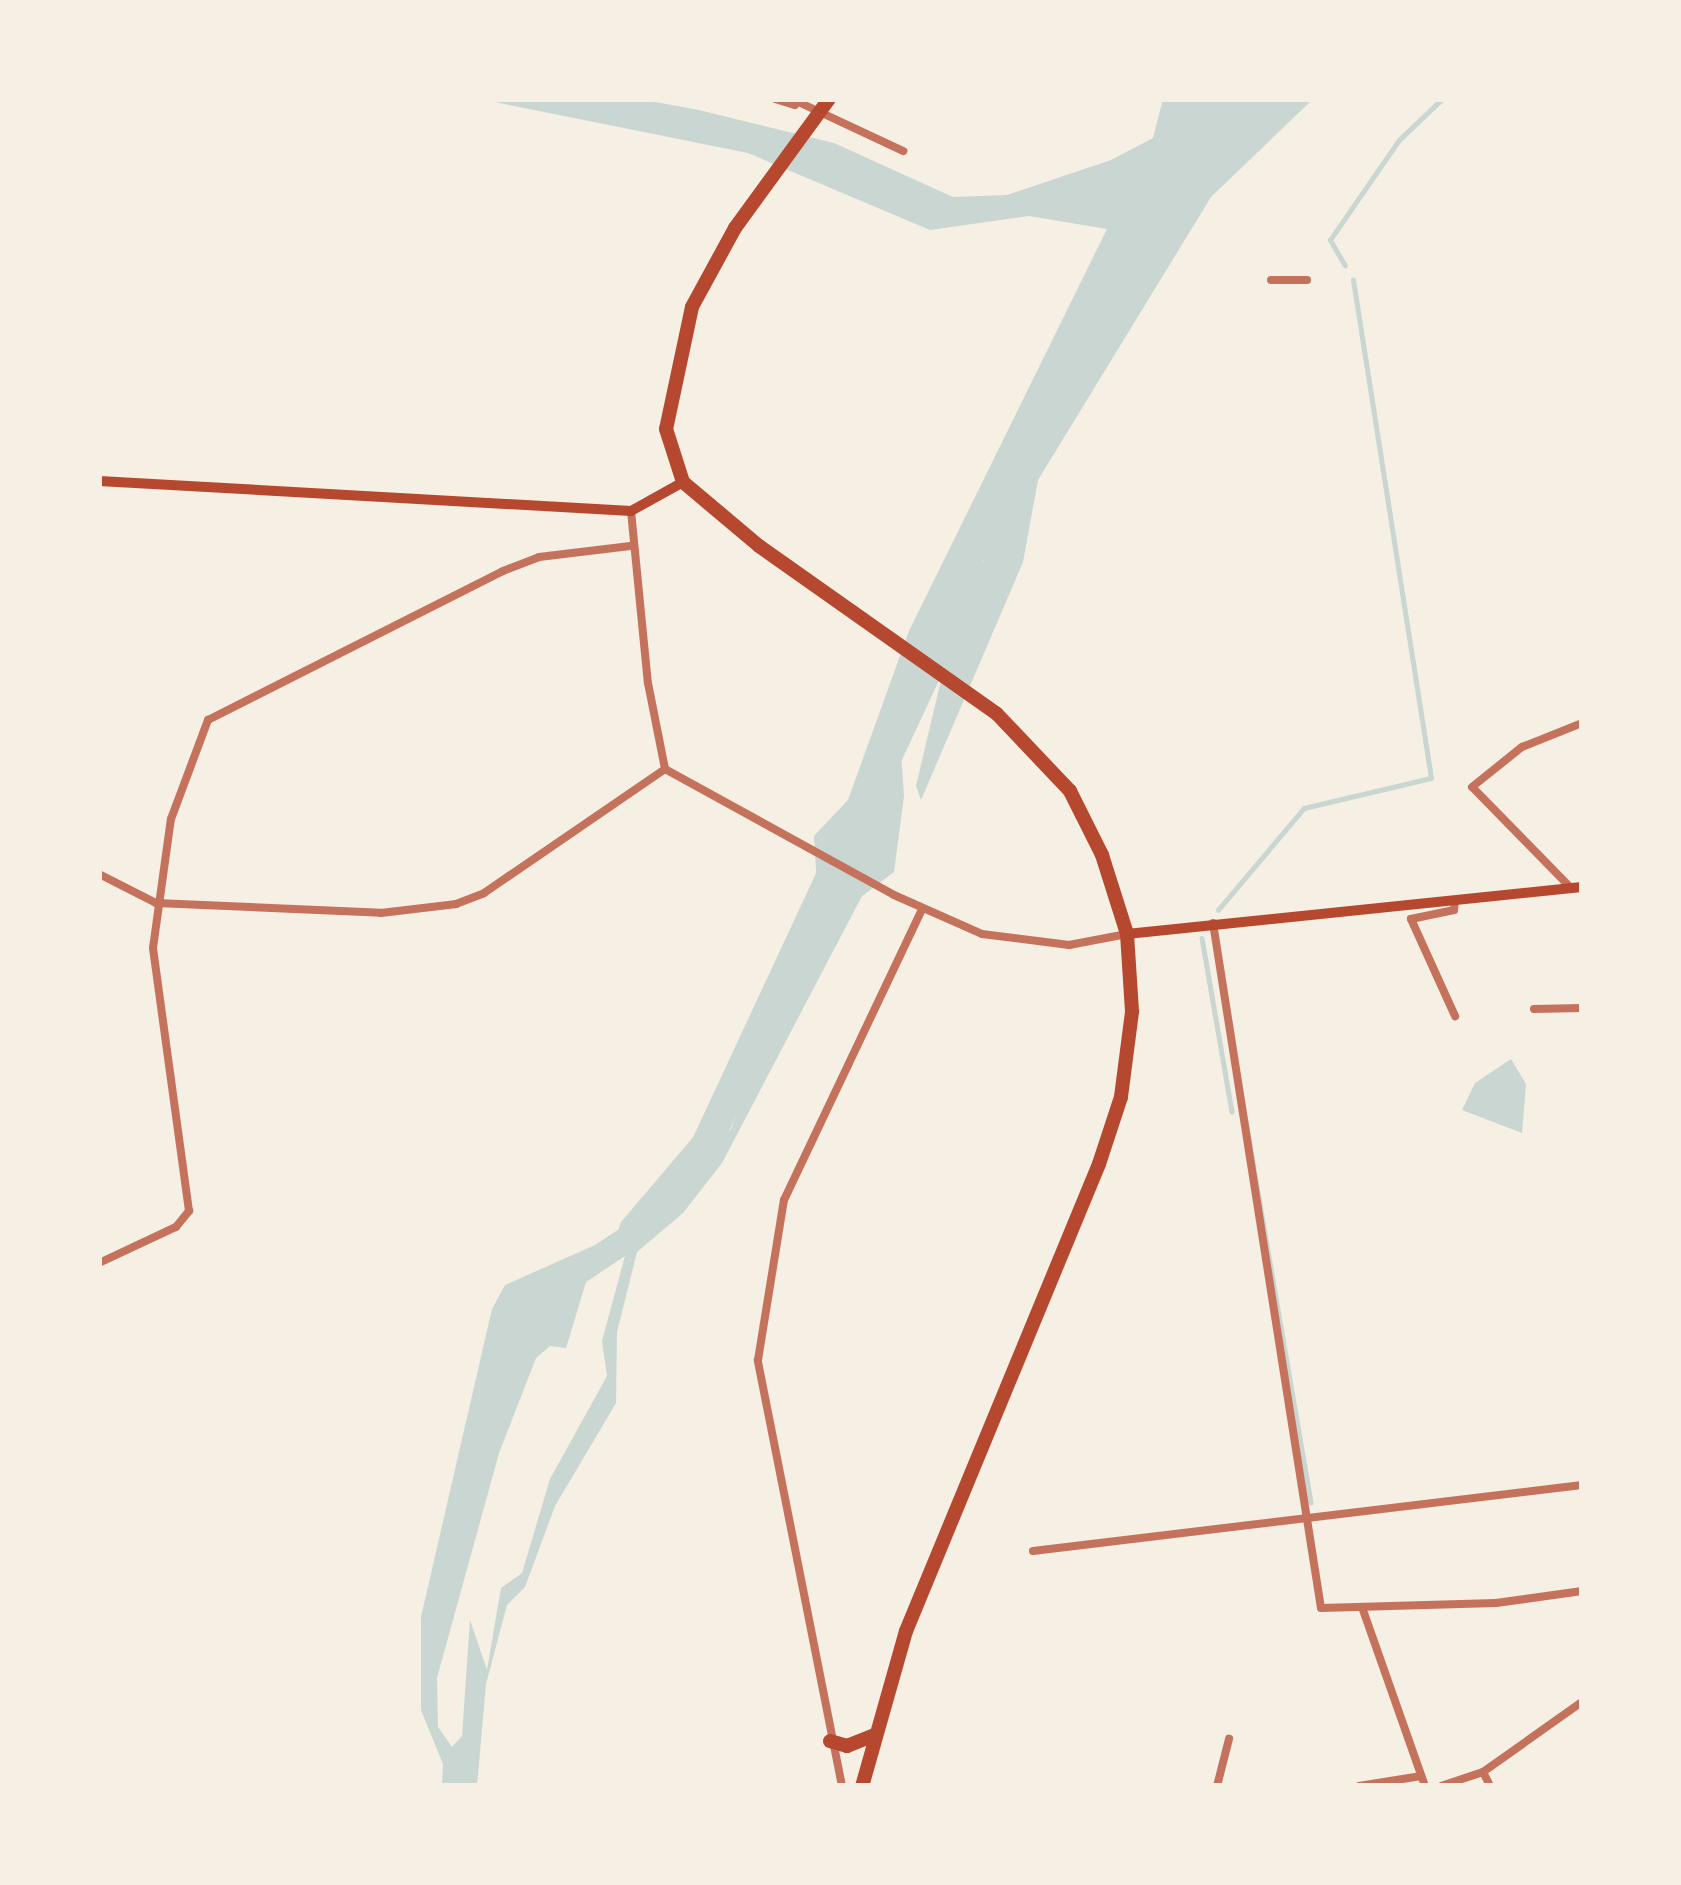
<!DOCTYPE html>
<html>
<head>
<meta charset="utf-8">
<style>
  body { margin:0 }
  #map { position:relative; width:1681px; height:1885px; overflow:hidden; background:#f6efe4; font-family:Bitter,serif }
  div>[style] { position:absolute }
  .water>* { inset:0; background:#c9d6d2 }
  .stream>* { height:4.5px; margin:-2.25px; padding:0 2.25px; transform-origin:2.25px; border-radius:2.25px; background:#c9d6d2 }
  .river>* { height:30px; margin:-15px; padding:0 15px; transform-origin:15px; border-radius:15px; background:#c9d6d2 }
  .minor>* { height:8px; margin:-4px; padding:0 4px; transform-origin:4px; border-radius:4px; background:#c5725c }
  .secondary>* { height:10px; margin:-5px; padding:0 5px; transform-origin:5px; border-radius:5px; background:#b5482f }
  .trunk>* { height:14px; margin:-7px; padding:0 7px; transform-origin:7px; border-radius:7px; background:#b5482f }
  span { translate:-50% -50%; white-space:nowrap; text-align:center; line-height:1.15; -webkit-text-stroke:9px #f6efe4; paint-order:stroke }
  .frame { position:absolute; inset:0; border:102px solid #f6efe4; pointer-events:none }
</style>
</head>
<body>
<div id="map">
  <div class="water">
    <div style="clip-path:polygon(evenodd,480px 99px,639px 99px,699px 110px,834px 143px,953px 197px,1007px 195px,1111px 160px,1153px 138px,1163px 99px,1313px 99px,1211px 197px,1038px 480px,1023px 562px,921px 800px,916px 786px,946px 659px,985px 558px,931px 651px,899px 726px,904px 796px,894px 872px,862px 896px,722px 1163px,683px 1213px,637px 1252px,617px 1332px,616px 1403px,555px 1506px,525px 1587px,507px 1605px,486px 1684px,477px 1786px,442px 1786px,443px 1764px,421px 1710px,421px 1617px,492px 1309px,505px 1285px,595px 1245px,672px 1194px,731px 1129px,818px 904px,814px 836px,848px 800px,909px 631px,1107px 229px,1029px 216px,930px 230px,748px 153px,480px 99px,625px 1256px,602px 1341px,607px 1376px,550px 1479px,522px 1573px,501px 1588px,487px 1670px,470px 1620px,462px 1736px,452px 1747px,438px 1727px,437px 1678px,499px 1453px,536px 1358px,550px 1346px,566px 1348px,586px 1282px,625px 1256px)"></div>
    <div style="clip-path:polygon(1511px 1059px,1526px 1084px,1522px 1133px,1462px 1110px,1475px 1083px)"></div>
  </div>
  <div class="stream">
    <div style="left:1345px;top:266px;width:30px;rotate:-120deg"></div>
    <div style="left:1330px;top:240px;width:121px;rotate:-55.4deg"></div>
    <div style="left:1399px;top:140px;width:59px;rotate:-43.6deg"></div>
    <div style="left:1218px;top:910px;width:133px;rotate:-49.9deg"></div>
    <div style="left:1304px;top:808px;width:130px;rotate:-13.3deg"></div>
    <div style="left:1431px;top:778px;width:504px;rotate:-98.9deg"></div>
    <div style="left:1202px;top:938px;width:176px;rotate:80.2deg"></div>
    <div style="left:1246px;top:1122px;width:386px;rotate:80.3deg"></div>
  </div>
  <div class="river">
    <div style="left:634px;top:1230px;width:111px;rotate:-49.7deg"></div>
    <div style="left:706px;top:1145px;width:632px;rotate:-65.02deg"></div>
  </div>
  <div class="minor">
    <div style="left:775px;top:99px;width:21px;rotate:17deg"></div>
    <div style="left:792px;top:99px;width:123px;rotate:25.1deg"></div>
    <div style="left:1271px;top:280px;width:36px"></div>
    <div style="left:631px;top:511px;width:173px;rotate:84.4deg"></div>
    <div style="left:648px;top:683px;width:88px;rotate:78.8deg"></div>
    <div style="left:665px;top:769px;width:261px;rotate:28.8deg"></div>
    <div style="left:894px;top:895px;width:96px;rotate:23.9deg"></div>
    <div style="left:982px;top:934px;width:88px;rotate:7.2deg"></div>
    <div style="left:1069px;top:945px;width:59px;rotate:-10.7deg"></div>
    <div style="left:99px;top:874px;width:64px;rotate:27deg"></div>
    <div style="left:156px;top:903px;width:225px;rotate:2.5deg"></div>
    <div style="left:381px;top:913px;width:76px;rotate:-6.8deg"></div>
    <div style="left:456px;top:904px;width:30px;rotate:-21deg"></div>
    <div style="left:484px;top:893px;width:219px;rotate:-34.4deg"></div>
    <div style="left:1571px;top:888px;width:141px;rotate:-134.4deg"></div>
    <div style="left:1472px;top:787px;width:64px;rotate:-38.7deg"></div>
    <div style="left:1522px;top:747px;width:65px;rotate:-21.8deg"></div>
    <div style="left:1455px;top:901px;width:9px;rotate:96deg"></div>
    <div style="left:1454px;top:910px;width:44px;rotate:168.2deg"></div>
    <div style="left:1411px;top:919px;width:107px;rotate:65.6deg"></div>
    <div style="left:1213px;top:923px;width:693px;rotate:81.04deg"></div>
    <div style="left:1321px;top:1608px;width:175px;rotate:-1.6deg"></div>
    <div style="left:1496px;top:1603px;width:87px;rotate:-7.9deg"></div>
    <div style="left:1534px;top:1009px;width:48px;rotate:-1.2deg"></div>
    <div style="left:99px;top:1263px;width:85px;rotate:-25.1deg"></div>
    <div style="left:176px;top:1227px;width:21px;rotate:-51deg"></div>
    <div style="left:189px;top:1211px;width:265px;rotate:-97.8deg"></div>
    <div style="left:153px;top:948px;width:130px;rotate:-82.1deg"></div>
    <div style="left:171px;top:819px;width:106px;rotate:-69.5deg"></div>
    <div style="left:208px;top:720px;width:330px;rotate:-26.8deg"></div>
    <div style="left:503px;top:571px;width:39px;rotate:-21deg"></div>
    <div style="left:539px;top:557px;width:92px;rotate:-6.9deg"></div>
    <div style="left:1033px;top:1551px;width:553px;rotate:-6.86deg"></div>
    <div style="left:1363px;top:1610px;width:187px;rotate:70.6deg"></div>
    <div style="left:1483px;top:1772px;width:121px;rotate:-35.3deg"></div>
    <div style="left:842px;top:1786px;width:434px;rotate:-101.2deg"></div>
    <div style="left:758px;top:1360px;width:162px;rotate:-80.8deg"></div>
    <div style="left:784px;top:1200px;width:321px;rotate:-64.6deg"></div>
    <div style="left:1217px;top:1786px;width:49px;rotate:-75.7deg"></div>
    <div style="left:1359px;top:1786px;width:63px;rotate:-9.2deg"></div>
    <div style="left:1441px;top:1786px;width:44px;rotate:-18.4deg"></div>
    <div style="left:1483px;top:1772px;width:16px;rotate:63deg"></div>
  </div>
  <div class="secondary">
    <div style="left:99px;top:481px;width:533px;rotate:3.23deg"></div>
    <div style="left:631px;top:511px;width:60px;rotate:-29.1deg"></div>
    <div style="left:1127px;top:934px;width:457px;rotate:-5.9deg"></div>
  </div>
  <div class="trunk">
    <div style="left:829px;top:99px;width:160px;rotate:126.1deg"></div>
    <div style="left:735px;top:228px;width:90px;rotate:118.6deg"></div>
    <div style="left:692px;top:307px;width:125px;rotate:102deg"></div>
    <div style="left:666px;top:429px;width:56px;rotate:72.2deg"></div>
    <div style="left:683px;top:482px;width:99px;rotate:40.1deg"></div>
    <div style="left:759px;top:546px;width:291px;rotate:35.2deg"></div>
    <div style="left:997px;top:714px;width:106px;rotate:46.5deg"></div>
    <div style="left:1070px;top:791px;width:72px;rotate:63.4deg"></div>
    <div style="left:1102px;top:855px;width:83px;rotate:72.4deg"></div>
    <div style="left:1127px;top:934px;width:78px;rotate:86.3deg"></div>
    <div style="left:1132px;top:1012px;width:86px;rotate:97.4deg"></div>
    <div style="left:1121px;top:1097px;width:71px;rotate:108.2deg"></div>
    <div style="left:1099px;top:1164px;width:505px;rotate:112.45deg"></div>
    <div style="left:906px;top:1631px;width:161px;rotate:105.8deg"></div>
    <div style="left:830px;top:1741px;width:18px;rotate:16deg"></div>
    <div style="left:847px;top:1746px;width:27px;rotate:-22deg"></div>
  </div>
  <div class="frame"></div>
</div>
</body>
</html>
